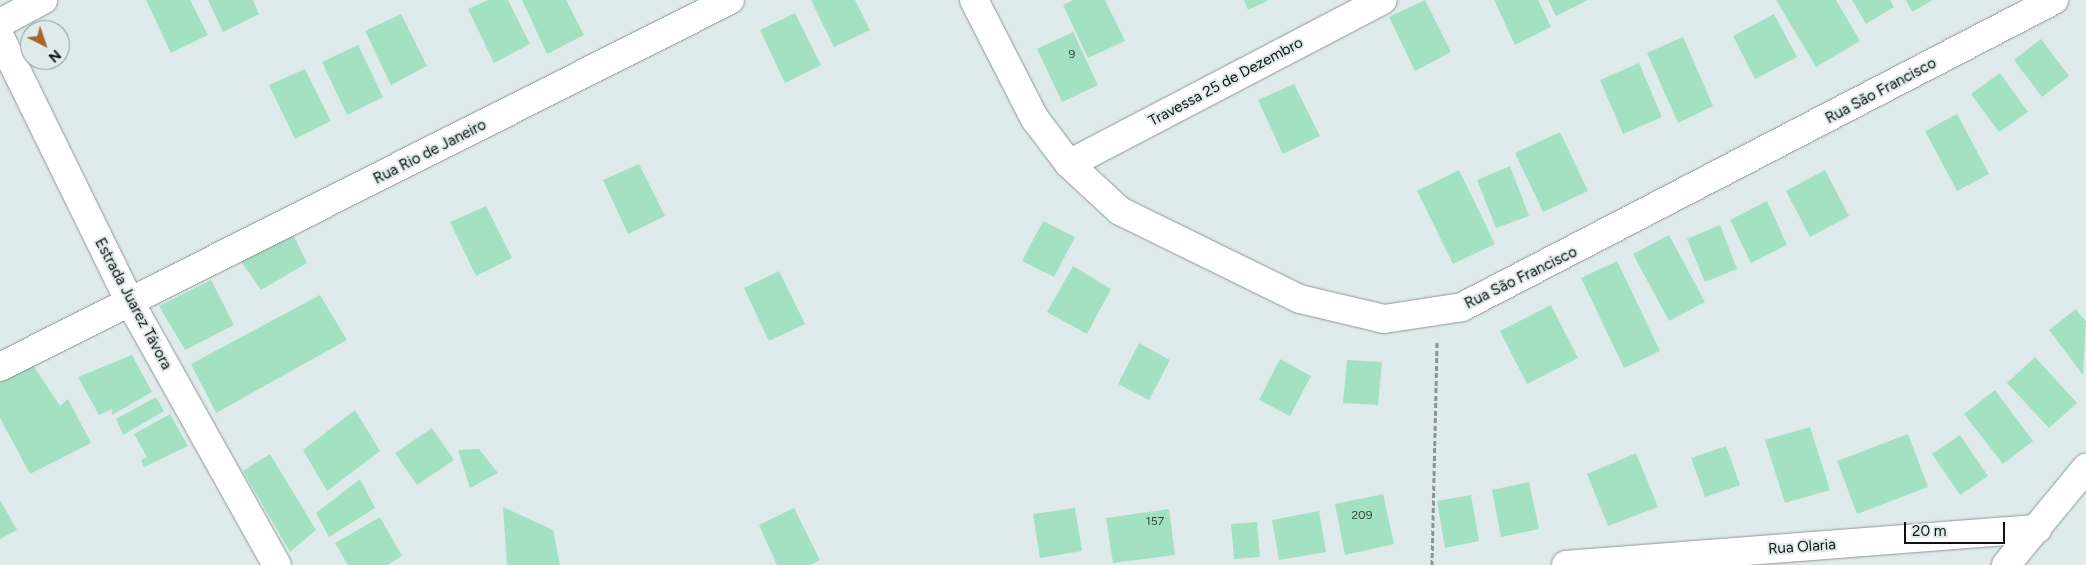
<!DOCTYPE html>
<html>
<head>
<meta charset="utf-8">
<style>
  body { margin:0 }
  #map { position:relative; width:2086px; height:565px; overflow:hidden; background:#dfebea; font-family:Figtree,sans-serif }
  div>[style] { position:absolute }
  .building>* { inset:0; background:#a2e2c2 }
  .path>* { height:3px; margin-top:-1.5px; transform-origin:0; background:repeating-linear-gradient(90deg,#8c9493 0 5px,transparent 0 7.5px) }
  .roads { filter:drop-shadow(0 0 1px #8c9796) drop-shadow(0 0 1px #8c9796) }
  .minor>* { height:28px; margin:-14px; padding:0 14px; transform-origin:14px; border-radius:14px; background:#fff }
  span { translate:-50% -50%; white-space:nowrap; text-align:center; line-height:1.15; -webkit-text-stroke:4px #dfebea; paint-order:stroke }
  .number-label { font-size:12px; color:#33463d }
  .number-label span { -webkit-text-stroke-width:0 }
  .street-label { font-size:15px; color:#0e1211 }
  .north { position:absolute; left:20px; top:20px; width:50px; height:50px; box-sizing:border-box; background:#dfebea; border:1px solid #8b9493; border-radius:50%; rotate:139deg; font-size:14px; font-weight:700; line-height:20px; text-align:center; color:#0e1211 }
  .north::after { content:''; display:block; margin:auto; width:18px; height:22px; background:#a4662c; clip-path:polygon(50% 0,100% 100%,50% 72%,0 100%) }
  .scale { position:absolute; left:1904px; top:522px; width:101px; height:22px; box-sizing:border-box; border:2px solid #0e1211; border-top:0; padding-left:6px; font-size:15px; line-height:18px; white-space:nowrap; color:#0e1211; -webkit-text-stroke:4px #dfebea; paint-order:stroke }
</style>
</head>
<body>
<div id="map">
  <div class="building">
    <div style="clip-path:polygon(146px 0,190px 0,208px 35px,171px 53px)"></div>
    <div style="clip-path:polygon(208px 0,253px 0,259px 14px,223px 32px)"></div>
    <div style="clip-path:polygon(488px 0,508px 0,530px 44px,494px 63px,468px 9px)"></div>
    <div style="clip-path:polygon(522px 0,566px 0,584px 35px,547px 54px)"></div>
    <div style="clip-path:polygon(811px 0,855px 0,870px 30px,834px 47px)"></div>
    <div style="clip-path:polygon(1073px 0,1105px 0,1125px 41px,1088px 58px,1063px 5px)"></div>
    <div style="clip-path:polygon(1244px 0,1269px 0,1248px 10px)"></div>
    <div style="clip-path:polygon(1425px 0,1451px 52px,1415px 71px,1389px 17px)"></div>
    <div style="clip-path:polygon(1494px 0,1538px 0,1551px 27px,1515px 45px)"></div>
    <div style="clip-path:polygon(1548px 0,1588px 0,1556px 16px)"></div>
    <div style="clip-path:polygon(1776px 0,1836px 0,1860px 41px,1816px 67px)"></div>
    <div style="clip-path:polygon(1852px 0,1890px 0,1894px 7px,1866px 24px)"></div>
    <div style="clip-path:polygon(1906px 0,1933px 0,1912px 12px)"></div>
    <div style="clip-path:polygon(795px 13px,821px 65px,785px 83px,760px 30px)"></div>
    <div style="clip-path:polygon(401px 14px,427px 66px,391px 85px,365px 31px)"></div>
    <div style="clip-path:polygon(1774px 14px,1797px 57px,1755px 79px,1733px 36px)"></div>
    <div style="clip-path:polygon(1073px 32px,1098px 85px,1062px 102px,1037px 49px)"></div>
    <div style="clip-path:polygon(1683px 37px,1713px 106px,1678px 123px,1647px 53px)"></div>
    <div style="clip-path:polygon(2041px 39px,2069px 76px,2042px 97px,2014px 60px)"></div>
    <div style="clip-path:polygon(358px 45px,383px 97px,347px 115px,322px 62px)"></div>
    <div style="clip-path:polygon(1639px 63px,1662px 117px,1623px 134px,1600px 80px)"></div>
    <div style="clip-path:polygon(305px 69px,331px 121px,295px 139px,269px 85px)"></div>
    <div style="clip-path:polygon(2000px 73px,2028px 112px,1999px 132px,1971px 94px)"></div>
    <div style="clip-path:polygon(1294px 84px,1320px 136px,1283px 154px,1258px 100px)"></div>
    <div style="clip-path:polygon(1957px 114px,1989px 174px,1957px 191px,1925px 131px)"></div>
    <div style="clip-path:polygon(1560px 132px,1588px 191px,1543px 212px,1515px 153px)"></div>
    <div style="clip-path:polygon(639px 164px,665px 216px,628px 234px,603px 180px)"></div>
    <div style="clip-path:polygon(1510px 166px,1529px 216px,1496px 228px,1477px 180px)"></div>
    <div style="clip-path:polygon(1459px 170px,1495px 244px,1453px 264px,1417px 191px)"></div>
    <div style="clip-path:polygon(1825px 170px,1849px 216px,1810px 237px,1786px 191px)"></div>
    <div style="clip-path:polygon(1767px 201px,1787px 245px,1751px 263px,1730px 220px)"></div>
    <div style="clip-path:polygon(486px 206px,512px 258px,476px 276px,450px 222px)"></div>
    <div style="clip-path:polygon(1043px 221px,1075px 237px,1054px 277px,1022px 261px)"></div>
    <div style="clip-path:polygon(1720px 225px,1737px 269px,1705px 282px,1687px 239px)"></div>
    <div style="clip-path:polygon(292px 232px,307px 263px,261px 290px,240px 260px)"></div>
    <div style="clip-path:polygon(1669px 235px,1705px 302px,1669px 321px,1633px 254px)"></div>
    <div style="clip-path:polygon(1617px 261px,1660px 351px,1624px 368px,1581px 278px)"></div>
    <div style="clip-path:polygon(1073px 266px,1111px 289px,1087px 334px,1047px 312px)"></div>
    <div style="clip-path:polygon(779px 271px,805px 324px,769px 341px,744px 288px)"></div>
    <div style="clip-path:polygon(211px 280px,234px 325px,185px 350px,159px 306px)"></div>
    <div style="clip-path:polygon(320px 295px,347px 340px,216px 413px,191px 364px)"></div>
    <div style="clip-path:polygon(1551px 305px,1578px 358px,1527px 384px,1500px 331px)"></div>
    <div style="clip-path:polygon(2076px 309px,2086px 322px,2083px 375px,2049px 330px)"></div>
    <div style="clip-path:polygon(1139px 343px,1170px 360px,1149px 400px,1118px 384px)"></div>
    <div style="clip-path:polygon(132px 355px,152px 392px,112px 415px,112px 409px,99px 415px,78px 377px)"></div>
    <div style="clip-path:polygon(2035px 357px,2077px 403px,2049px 428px,2007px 383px)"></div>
    <div style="clip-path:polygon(29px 359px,60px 406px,68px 399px,91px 443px,30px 474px,0 418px,0 378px)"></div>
    <div style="clip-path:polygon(1280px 359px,1311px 376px,1290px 416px,1259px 400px)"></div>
    <div style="clip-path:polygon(1347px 360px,1382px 362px,1378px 405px,1343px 403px)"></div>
    <div style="clip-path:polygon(1995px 390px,2033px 441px,2003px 464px,1964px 414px)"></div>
    <div style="clip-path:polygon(156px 397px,164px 411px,123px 435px,116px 419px)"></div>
    <div style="clip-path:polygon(355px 410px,380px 451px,327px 491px,303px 450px)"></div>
    <div style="clip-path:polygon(170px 414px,188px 446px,144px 467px,141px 460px,147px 457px,134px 434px)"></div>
    <div style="clip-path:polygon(1810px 427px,1830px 490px,1785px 503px,1765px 440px)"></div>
    <div style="clip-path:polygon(432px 428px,454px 460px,417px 485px,395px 453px)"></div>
    <div style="clip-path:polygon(1908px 434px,1928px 487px,1857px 514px,1837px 461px)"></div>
    <div style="clip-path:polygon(1960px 435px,1988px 476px,1960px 495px,1932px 454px)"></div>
    <div style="clip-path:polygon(1726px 446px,1740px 485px,1705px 497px,1691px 458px)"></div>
    <div style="clip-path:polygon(479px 449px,498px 473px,470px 488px,458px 450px)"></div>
    <div style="clip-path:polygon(1636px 453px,1658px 507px,1608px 526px,1587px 474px)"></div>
    <div style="clip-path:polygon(270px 454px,316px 530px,290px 552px,243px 471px)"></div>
    <div style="clip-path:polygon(360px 479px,375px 508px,329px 537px,316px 513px)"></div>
    <div style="clip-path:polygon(1529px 482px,1539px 529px,1501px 537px,1492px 490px)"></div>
    <div style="clip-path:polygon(1383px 494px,1394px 544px,1345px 555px,1335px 504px)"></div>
    <div style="clip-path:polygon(1471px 495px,1479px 541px,1445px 548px,1437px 501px)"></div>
    <div style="clip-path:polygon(0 500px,17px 530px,0 539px)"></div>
    <div style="clip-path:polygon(503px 507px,553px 530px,560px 565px,507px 565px)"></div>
    <div style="clip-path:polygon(794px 508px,820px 560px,810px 565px,777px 565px,759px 525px)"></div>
    <div style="clip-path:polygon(1075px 508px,1082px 551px,1040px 558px,1033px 514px)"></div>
    <div style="clip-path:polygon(1169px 509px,1175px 555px,1113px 563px,1106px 518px)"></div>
    <div style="clip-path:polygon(1319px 511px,1326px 552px,1279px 560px,1272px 520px)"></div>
    <div style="clip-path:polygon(380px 517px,402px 556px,387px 565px,348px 565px,335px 543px)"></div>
    <div style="clip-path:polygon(1257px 522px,1260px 557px,1234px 559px,1231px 524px)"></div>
  </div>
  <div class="path">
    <div style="left:1432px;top:565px;width:223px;rotate:-88.7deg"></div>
  </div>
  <div class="roads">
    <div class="minor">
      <div style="left:974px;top:0;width:134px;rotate:62.9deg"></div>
      <div style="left:1035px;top:119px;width:56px;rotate:52.9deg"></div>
      <div style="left:1069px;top:164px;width:69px;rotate:42.7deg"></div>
      <div style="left:1120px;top:211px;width:200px;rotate:26.1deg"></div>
      <div style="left:1300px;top:299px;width:86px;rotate:13.4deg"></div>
      <div style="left:1384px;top:319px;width:79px;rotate:-8.7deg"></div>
      <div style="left:1462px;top:307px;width:667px;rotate:-27.41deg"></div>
      <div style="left:0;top:23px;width:49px;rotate:-28.1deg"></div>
      <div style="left:0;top:37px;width:297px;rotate:63.9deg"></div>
      <div style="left:131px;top:304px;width:299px;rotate:60.8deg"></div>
      <div style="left:1069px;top:164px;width:354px;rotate:-27.6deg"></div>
      <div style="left:0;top:367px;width:817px;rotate:-26.69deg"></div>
      <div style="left:1566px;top:565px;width:473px;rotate:-4.4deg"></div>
      <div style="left:2006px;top:565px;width:126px;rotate:-50.5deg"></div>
    </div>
  </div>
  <div class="number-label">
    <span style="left:1072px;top:55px">9</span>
    <span style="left:1362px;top:516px">209</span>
    <span style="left:1155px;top:522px">157</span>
  </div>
  <div class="street-label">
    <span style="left:1226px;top:82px;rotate:-28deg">Travessa 25 de Dezembro</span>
    <span style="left:1881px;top:91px;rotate:-28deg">Rua São Francisco</span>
    <span style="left:430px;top:152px;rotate:-27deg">Rua Rio de Janeiro</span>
    <span style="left:1521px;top:278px;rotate:-26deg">Rua São Francisco</span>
    <span style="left:133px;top:304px;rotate:62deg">Estrada Juarez Távora</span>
    <span style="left:1802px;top:547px;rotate:-4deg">Rua Olaria</span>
  </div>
  <div class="north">N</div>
  <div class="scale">20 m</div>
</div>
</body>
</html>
